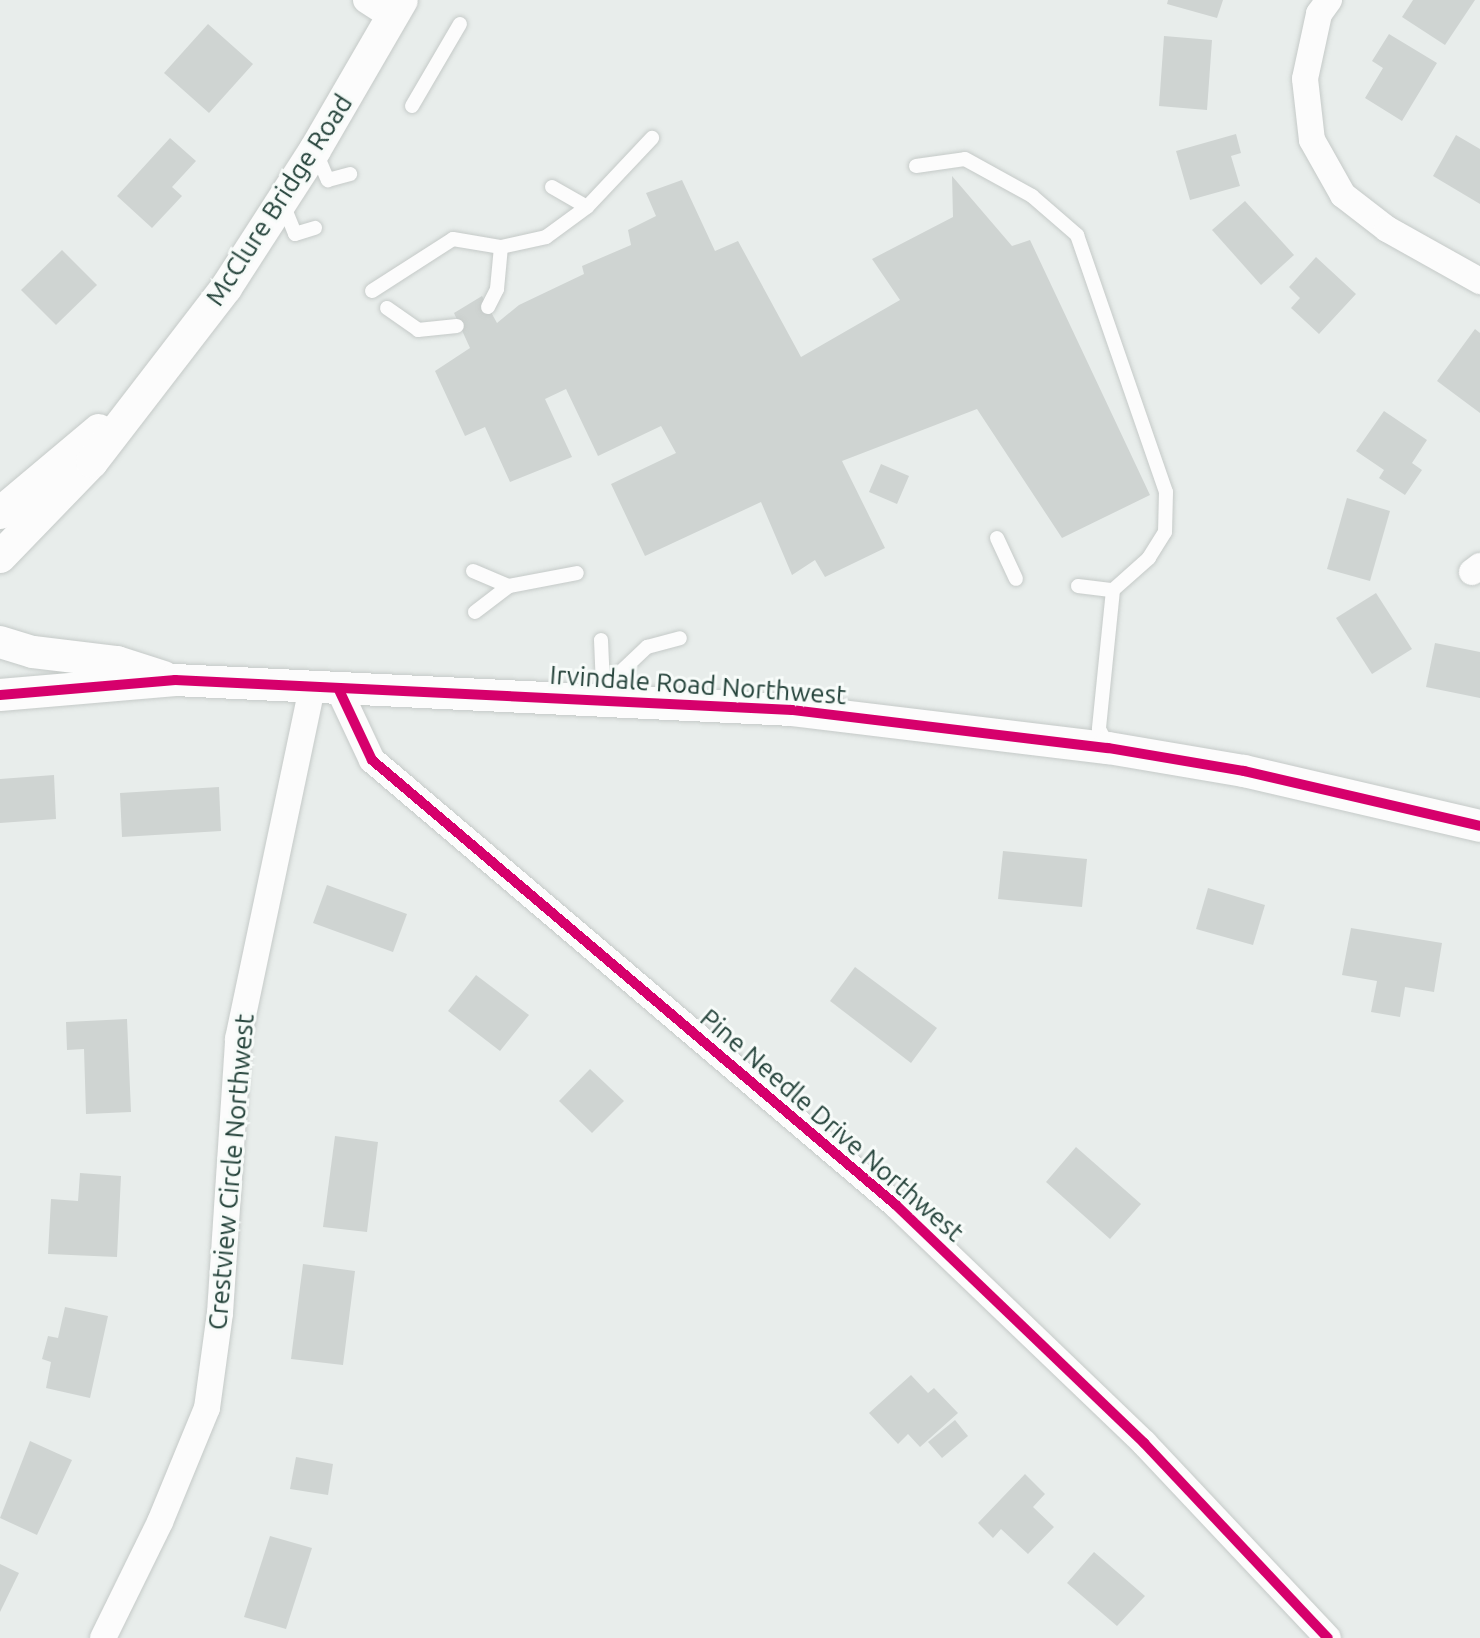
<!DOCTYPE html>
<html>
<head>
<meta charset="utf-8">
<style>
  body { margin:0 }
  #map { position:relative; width:1480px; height:1638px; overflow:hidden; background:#e8edeb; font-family:Ubuntu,sans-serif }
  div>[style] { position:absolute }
  .building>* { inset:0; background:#cfd4d2 }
  .roads { filter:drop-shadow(0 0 2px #c5cac8) drop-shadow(0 0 2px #c5cac8) }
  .service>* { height:14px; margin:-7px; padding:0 7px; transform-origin:7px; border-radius:7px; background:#fcfcfc }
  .minor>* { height:26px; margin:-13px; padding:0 13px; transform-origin:13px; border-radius:13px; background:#fcfcfc }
  .tertiary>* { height:32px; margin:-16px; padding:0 16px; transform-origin:16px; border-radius:16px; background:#fcfcfc }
  .cycleway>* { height:10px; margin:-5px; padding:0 5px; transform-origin:5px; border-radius:5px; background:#d6006c }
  span { translate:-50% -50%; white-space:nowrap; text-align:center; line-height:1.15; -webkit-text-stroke:6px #f7fbf9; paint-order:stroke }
  .street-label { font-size:26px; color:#24423a }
</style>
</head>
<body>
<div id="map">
  <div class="building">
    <div style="clip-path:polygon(1168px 0,1223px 0,1217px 18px,1167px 4px)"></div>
    <div style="clip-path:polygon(1413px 0,1475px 0,1445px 45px,1402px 17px)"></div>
    <div style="clip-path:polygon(208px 24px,253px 64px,209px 113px,164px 73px)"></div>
    <div style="clip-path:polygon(1389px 34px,1437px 63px,1402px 121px,1365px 98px,1383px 68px,1372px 61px)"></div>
    <div style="clip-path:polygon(1164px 36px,1212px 40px,1207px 110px,1159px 106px)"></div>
    <div style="clip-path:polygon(1236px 134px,1241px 153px,1231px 156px,1240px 186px,1190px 200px,1176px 151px)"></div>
    <div style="clip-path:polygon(1456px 135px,1480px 149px,1480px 204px,1433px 176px)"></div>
    <div style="clip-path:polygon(170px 138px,196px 161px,172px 187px,182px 196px,152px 228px,117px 196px)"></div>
    <div style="clip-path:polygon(952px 176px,1012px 246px,1030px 240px,1150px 495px,1062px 538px,977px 409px,842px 461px,885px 548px,825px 577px,815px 560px,792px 575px,761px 502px,645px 556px,611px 484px,676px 453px,661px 426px,598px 456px,566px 389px,545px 399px,572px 457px,510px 482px,485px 427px,465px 436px,435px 371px,470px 348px,454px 313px,482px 296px,497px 323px,519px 305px,584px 274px,582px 266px,631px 245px,628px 230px,656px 216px,646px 193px,682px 180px,715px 251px,738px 241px,801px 357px,900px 300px,872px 259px,953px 217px)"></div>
    <div style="clip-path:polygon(1245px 201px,1294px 255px,1261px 285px,1212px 230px)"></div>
    <div style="clip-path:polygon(62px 250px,97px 285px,56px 325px,21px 290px)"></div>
    <div style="clip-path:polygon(1316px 257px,1356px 294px,1319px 334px,1291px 308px,1300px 298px,1289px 287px)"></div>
    <div style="clip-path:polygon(1475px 329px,1480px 333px,1480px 413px,1437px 381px)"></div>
    <div style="clip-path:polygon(1384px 411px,1427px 440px,1412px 463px,1422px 470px,1405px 495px,1379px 478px,1384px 470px,1356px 451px)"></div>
    <div style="clip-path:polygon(881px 464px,909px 476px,897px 504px,869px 492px)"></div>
    <div style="clip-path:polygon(1347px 498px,1390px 511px,1370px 581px,1327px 569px)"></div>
    <div style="clip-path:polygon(1376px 593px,1412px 649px,1372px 674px,1336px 618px)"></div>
    <div style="clip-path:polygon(1435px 643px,1480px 652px,1480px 698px,1426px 687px)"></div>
    <div style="clip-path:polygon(54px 775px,56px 819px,0 823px,0 779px)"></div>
    <div style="clip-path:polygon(219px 787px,221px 831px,122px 837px,120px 793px)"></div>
    <div style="clip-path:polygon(1003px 851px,1087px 859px,1082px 907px,998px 899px)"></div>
    <div style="clip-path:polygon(327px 885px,407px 914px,393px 952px,313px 923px)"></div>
    <div style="clip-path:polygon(1208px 888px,1265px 905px,1253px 945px,1196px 929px)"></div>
    <div style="clip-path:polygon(1351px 928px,1442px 943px,1434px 992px,1405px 987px,1400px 1017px,1371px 1012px,1377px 981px,1342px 975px)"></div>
    <div style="clip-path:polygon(855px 967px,937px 1028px,911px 1063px,830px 1001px)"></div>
    <div style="clip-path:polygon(476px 975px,529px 1015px,500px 1051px,448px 1011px)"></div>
    <div style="clip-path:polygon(127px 1019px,131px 1112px,86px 1114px,84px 1049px,67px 1050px,66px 1022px)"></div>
    <div style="clip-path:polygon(590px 1069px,624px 1101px,592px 1133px,559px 1101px)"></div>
    <div style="clip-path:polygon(335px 1136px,378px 1142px,367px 1232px,323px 1227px)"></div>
    <div style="clip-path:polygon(1076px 1147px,1141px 1204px,1110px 1239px,1046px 1182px)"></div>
    <div style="clip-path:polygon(80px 1173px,121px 1176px,117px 1257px,48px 1254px,51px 1199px,78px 1201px)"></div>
    <div style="clip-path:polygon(303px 1264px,355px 1271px,343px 1365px,291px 1359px)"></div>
    <div style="clip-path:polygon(65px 1307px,108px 1316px,90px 1398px,46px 1388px,51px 1362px,42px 1359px,48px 1336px,58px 1338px)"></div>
    <div style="clip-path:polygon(911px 1375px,928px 1393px,934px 1388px,958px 1413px,920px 1447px,908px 1434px,898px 1444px,869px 1413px)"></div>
    <div style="clip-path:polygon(955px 1420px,968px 1436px,942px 1458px,928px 1442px)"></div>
    <div style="clip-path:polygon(30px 1441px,72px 1460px,37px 1535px,0 1518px)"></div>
    <div style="clip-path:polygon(296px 1457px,333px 1464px,328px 1495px,290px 1489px)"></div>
    <div style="clip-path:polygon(1025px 1474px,1045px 1494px,1033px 1507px,1054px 1527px,1028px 1554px,1001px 1529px,993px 1538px,978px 1523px)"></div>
    <div style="clip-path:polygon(270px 1536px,312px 1548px,286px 1629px,244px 1617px)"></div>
    <div style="clip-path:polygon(1094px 1552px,1145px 1596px,1117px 1626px,1067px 1583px)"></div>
    <div style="clip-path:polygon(0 1564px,19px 1573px,0 1612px)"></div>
  </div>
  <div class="roads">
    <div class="service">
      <div style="left:412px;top:106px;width:95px;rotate:-59.7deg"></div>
      <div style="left:315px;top:150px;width:33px;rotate:67deg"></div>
      <div style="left:328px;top:180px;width:23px;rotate:-15deg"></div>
      <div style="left:916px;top:166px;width:49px;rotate:-8.1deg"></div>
      <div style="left:965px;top:159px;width:77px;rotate:28.9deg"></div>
      <div style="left:1032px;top:196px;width:60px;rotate:40.9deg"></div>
      <div style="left:1077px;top:235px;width:272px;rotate:70.9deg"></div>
      <div style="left:1166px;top:492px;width:40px;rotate:91.4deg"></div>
      <div style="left:1165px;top:532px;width:31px;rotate:122deg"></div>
      <div style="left:1149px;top:558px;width:48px;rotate:138.4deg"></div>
      <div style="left:1113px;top:590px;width:140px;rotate:95.8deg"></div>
      <div style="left:1099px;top:729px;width:20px;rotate:63deg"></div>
      <div style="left:552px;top:187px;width:40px;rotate:29.7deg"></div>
      <div style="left:587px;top:207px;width:95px;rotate:-46.7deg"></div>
      <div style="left:283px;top:204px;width:32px;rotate:68deg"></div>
      <div style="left:295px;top:234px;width:21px;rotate:-17deg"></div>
      <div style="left:372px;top:291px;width:96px;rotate:-32.7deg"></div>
      <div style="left:453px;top:239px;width:49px;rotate:9.5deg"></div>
      <div style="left:488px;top:307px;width:20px;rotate:-63deg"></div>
      <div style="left:497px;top:289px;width:42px;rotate:-84.6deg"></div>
      <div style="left:501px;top:247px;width:46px;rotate:-12.5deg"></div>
      <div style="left:546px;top:237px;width:51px;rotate:-36.2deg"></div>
      <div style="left:387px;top:308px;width:38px;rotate:35deg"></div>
      <div style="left:418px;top:330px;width:39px;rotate:-6deg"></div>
      <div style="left:997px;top:538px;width:45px;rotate:65.1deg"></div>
      <div style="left:473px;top:571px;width:39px;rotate:23deg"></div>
      <div style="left:1078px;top:586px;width:35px;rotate:7deg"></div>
      <div style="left:475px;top:612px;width:43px;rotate:-37.4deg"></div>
      <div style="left:509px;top:586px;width:69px;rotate:-10.8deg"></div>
      <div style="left:601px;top:640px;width:45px;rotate:87.5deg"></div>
      <div style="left:592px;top:699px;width:76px;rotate:-43.4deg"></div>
      <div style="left:647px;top:647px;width:34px;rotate:-15deg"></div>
    </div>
    <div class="minor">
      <div style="left:366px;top:0;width:31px;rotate:33deg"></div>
      <div style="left:1329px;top:0;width:17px;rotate:126deg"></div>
      <div style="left:1319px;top:14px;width:66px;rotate:102.2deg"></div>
      <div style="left:1305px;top:79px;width:61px;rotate:83.5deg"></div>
      <div style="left:1312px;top:140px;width:63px;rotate:60.6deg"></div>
      <div style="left:1343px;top:195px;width:56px;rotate:37.7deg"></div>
      <div style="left:1387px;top:229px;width:107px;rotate:29.2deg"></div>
      <div style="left:1472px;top:572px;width:10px;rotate:-37deg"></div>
      <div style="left:339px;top:690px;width:77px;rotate:64.8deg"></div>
      <div style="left:372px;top:760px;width:687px;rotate:40.34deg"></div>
      <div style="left:896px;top:1205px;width:344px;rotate:43.8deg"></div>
      <div style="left:1144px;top:1443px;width:268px;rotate:46.7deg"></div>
      <div style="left:103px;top:1638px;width:129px;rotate:-63.8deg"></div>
      <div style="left:160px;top:1522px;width:123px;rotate:-67.6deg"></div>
      <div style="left:207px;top:1408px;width:96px;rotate:-82.2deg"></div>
      <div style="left:220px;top:1313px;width:275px;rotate:-86.2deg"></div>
      <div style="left:238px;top:1039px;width:358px;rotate:-78.1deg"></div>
    </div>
    <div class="tertiary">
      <div style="left:0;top:513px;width:129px;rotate:-40deg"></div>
      <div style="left:0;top:557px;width:132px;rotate:-45.9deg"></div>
      <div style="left:92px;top:462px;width:220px;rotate:-52.4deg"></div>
      <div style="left:226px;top:288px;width:164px;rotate:-57.2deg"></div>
      <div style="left:315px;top:150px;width:173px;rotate:-59.9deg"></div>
      <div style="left:0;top:642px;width:34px;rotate:17deg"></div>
      <div style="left:33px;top:652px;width:85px;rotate:6.8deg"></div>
      <div style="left:117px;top:662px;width:49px;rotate:17.7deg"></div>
      <div style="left:0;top:695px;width:176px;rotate:-4.9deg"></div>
      <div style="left:175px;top:680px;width:618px;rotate:2.78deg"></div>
      <div style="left:792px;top:710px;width:318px;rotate:6.9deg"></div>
      <div style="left:1108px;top:748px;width:138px;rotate:9.6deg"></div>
      <div style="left:1244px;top:771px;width:242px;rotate:13.1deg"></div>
    </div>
  </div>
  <div class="cycleway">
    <div style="left:339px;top:690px;width:77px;rotate:64.8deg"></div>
    <div style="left:372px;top:760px;width:687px;rotate:40.34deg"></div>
    <div style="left:896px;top:1205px;width:344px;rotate:43.8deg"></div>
    <div style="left:1144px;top:1443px;width:268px;rotate:46.7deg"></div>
    <div style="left:0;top:695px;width:176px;rotate:-4.9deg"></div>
    <div style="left:175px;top:680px;width:618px;rotate:2.78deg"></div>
    <div style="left:792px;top:710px;width:318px;rotate:6.9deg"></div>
    <div style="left:1108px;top:748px;width:138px;rotate:9.6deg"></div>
    <div style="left:1244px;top:771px;width:242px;rotate:13.1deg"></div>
  </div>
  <div class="street-label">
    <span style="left:279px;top:200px;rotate:-57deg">McClure Bridge Road</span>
    <span style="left:698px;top:685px;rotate:4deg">Irvindale Road Northwest</span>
    <span style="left:832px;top:1125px;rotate:41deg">Pine Needle Drive Northwest</span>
    <span style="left:231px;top:1172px;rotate:-85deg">Crestview Circle Northwest</span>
  </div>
</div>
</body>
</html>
